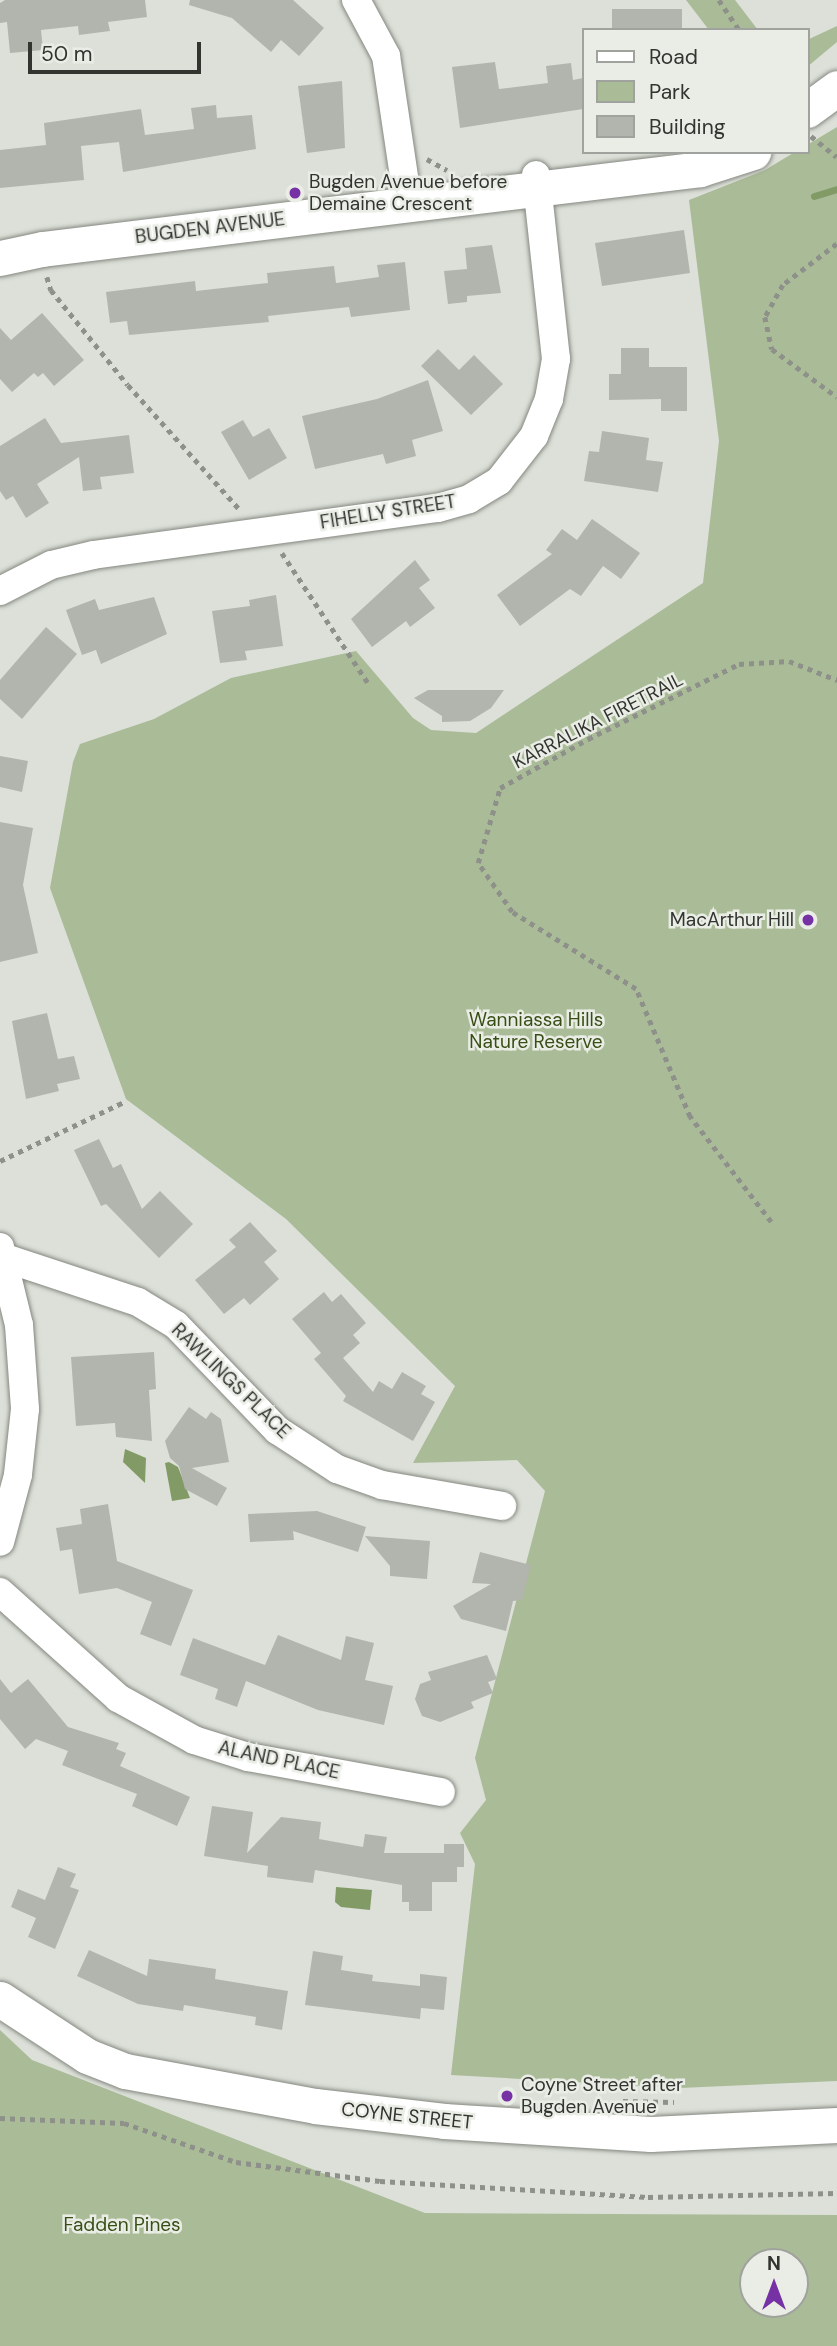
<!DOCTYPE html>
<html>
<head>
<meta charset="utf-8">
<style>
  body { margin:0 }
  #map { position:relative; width:837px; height:2346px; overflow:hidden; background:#dce0d8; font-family:"DM Sans",sans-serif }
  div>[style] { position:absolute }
  .green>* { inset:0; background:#aabb97 }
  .water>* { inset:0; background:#829b66 }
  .stream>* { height:7px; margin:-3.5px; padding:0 3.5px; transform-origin:3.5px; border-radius:3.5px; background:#829b66 }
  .building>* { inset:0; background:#b1b5ad }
  .path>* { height:4.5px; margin-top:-2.25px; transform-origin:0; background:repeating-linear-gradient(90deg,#8e918a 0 5px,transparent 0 10px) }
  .roads { filter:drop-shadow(0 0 2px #848880) drop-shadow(0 0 2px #848880) }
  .minor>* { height:28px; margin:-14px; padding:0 14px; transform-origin:14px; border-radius:14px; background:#fff }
  .tertiary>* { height:35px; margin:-17.5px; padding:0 17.5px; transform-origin:17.5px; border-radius:17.5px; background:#fff }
  .dots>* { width:19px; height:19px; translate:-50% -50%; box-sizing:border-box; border:4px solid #e9ede5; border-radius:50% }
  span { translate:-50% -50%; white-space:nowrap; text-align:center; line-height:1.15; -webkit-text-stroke:5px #e9ede5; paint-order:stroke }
  .poi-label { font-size:19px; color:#323430 }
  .left { translate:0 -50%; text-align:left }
  .right { translate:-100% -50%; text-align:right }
  .street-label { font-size:19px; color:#323430 }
  .park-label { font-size:19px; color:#384e15 }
  .legend { position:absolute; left:582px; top:28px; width:228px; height:126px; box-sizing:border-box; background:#e9ede5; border:2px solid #a0a39d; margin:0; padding:9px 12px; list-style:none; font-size:21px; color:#323430 }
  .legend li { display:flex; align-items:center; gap:14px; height:35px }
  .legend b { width:35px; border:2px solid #a0a39d }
  .north { position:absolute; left:739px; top:2248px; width:70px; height:70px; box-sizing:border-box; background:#e9ede5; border:2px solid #a0a39d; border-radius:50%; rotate:0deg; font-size:19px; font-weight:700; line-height:28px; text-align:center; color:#323430 }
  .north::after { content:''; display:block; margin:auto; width:24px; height:32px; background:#7631a4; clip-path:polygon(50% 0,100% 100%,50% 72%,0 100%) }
  .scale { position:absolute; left:28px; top:42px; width:173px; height:32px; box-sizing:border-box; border:4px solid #323430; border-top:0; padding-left:9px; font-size:21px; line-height:24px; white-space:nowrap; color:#323430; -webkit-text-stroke:5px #e9ede5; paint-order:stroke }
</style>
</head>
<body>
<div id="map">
  <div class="green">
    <div style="clip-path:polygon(686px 0,735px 0,758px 30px,709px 30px)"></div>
    <div style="clip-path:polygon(837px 26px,837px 42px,807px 67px,807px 40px)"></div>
    <div style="clip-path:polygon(837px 127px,837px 2081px,680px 2088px,451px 2075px,475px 1864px,460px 1833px,486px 1800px,475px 1758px,545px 1491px,517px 1460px,413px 1463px,455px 1386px,286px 1219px,126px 1099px,50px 888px,73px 762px,80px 744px,154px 719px,231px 678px,356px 651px,413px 718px,431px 730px,476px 733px,703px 583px,719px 441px,689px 200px,765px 170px,795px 152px,807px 152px,807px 145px)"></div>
    <div style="clip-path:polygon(evenodd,0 2030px,32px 2060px,425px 2213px,837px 2215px,837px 2346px,0 2346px,0 2030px,753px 2262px,795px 2262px,795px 2304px,753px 2304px,753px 2262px)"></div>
  </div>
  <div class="water">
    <div style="clip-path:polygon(125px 1449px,146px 1458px,145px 1483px,123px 1462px)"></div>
    <div style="clip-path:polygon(169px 1462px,178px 1467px,190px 1498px,172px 1501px,165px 1463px)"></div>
    <div style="clip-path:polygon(336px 1887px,372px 1890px,370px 1910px,341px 1907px,335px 1902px)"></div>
  </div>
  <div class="stream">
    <div style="left:814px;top:196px;width:24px;rotate:-17deg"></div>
  </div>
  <div class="building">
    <div style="clip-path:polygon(5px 0,145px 0,147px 17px,108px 22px,110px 31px,79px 35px,78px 26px,41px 30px,43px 50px,10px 53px,7px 22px,0 23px,0 3px)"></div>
    <div style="clip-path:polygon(190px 0,293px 0,324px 28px,299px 56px,281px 40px,271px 52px,232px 18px,189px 5px)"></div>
    <div style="clip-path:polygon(612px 9px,682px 9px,682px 30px,612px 30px)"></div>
    <div style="clip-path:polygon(495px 62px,499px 89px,548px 83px,546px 66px,571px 63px,573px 80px,583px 78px,583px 109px,460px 128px,452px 67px)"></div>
    <div style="clip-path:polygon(342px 81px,345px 148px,307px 153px,298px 86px)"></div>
    <div style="clip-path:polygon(216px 105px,217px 118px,252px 115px,256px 149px,123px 172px,119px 142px,81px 146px,84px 180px,0 188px,0 150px,46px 145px,44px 123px,141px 109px,145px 135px,194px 129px,191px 108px)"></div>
    <div style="clip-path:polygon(684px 230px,690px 273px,602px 286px,595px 243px)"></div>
    <div style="clip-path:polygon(492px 245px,501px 293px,467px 296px,467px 302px,448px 304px,444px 271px,467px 269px,465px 248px)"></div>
    <div style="clip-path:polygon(405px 262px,410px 310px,351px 317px,349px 307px,268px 316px,269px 322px,129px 335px,127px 321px,110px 323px,106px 292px,195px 281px,196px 291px,268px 283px,267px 273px,334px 266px,336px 283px,379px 277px,377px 265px)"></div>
    <div style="clip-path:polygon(42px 313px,84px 360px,54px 386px,43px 373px,38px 377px,34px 373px,12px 392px,0 379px,0 328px,11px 340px)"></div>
    <div style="clip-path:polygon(621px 348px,649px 348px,649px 367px,687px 367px,687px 411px,661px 411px,661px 399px,609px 400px,609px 374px,621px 374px)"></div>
    <div style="clip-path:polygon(438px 349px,459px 370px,474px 355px,503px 384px,471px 415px,421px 366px)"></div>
    <div style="clip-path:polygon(428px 380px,443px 431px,412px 440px,416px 456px,386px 464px,383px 454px,315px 469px,302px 416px,377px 399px)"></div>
    <div style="clip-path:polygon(45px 418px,61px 443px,129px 435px,134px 473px,100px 477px,102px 489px,83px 491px,79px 457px,37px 484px,49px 503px,26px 518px,13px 496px,6px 500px,0 491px,0 446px)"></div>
    <div style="clip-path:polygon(243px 420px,253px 437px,269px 428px,287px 458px,249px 480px,221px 432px)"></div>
    <div style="clip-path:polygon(602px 431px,649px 438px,646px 460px,663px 462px,658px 492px,584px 481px,589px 451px,599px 452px)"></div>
    <div style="clip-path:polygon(592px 519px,640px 553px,621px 579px,603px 566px,581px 596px,570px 589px,520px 626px,497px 595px,552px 554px,546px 550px,562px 529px,577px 540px)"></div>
    <div style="clip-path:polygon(415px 560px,430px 580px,419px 588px,435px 608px,410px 627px,406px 621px,372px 647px,351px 619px)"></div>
    <div style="clip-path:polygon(276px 595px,283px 646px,245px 651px,247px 660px,220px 663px,212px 611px,250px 606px,249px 600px)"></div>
    <div style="clip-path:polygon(154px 597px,167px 634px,101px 664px,96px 650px,82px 655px,66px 610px,95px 599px,99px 610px)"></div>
    <div style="clip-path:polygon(46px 627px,77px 654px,22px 719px,0 699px,0 680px)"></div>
    <div style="clip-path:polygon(428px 690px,504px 690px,491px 708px,470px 721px,442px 722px,442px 716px,414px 698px)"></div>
    <div style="clip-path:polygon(0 756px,28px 761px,22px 792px,0 787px)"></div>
    <div style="clip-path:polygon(0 822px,33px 828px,23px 885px,38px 953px,0 962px)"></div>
    <div style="clip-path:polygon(47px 1013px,58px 1059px,74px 1056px,80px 1079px,57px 1084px,59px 1091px,26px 1099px,12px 1021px)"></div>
    <div style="clip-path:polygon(99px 1139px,113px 1168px,121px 1164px,142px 1209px,160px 1191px,193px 1224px,159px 1258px,106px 1204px,101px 1206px,74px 1150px)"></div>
    <div style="clip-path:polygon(250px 1222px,277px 1251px,264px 1262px,279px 1279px,250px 1305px,244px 1298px,224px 1314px,195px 1280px,236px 1247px,229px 1240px)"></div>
    <div style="clip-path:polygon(324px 1292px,332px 1302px,341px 1294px,366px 1323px,353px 1335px,360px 1343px,343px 1358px,373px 1392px,379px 1381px,392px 1389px,402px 1372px,426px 1386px,421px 1394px,435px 1402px,413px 1441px,343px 1401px,346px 1396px,314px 1359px,321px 1353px,292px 1319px)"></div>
    <div style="clip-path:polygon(154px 1352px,156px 1389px,149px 1390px,152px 1441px,116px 1437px,115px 1423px,76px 1426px,71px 1357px)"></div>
    <div style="clip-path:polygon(189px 1407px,206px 1419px,211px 1412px,221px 1419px,229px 1462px,192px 1468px,227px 1488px,217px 1506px,185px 1489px,179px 1466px,170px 1458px,165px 1441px)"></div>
    <div style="clip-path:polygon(108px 1504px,117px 1561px,193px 1590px,171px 1646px,140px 1634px,152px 1602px,117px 1588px,79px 1594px,72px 1549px,60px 1551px,56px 1528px,82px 1524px,80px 1509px)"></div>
    <div style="clip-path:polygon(317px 1511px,366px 1527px,358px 1552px,293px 1531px,294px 1540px,250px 1542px,248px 1514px)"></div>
    <div style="clip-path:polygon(365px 1536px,430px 1541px,427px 1579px,390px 1576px,390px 1566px)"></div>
    <div style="clip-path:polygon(480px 1552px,531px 1565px,522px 1600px,513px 1601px,506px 1631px,461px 1619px,453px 1606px,491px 1584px,472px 1583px)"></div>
    <div style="clip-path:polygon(278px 1635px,341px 1660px,346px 1636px,374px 1643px,365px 1680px,393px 1686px,384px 1725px,318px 1710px,246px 1681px,237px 1707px,215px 1699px,218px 1689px,180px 1675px,193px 1638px,265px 1665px)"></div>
    <div style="clip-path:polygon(487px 1655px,497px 1679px,488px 1682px,493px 1693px,471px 1702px,474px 1708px,440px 1722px,422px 1716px,415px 1699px,420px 1684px,431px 1680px,428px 1672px)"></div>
    <div style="clip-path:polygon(0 1679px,11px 1693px,28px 1679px,68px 1727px,119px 1743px,116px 1749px,126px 1753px,120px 1766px,190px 1797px,177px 1826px,132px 1806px,137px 1794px,62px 1765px,68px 1751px,36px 1739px,25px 1749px,0 1719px)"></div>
    <div style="clip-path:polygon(212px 1806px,253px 1812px,247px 1853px,281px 1817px,321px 1822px,319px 1839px,363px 1847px,365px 1834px,387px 1837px,384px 1853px,444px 1853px,444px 1844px,464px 1844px,464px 1867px,457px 1867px,457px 1882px,432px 1882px,432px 1911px,409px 1911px,409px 1902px,402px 1902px,402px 1885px,315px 1870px,313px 1883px,267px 1877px,268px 1866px,204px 1856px)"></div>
    <div style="clip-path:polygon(58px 1867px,76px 1874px,70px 1887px,79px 1890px,55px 1949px,28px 1937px,36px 1918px,11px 1907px,18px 1889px,45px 1900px)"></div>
    <div style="clip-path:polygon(89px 1950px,147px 1976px,149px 1959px,216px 1969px,215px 1979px,288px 1991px,282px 2030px,255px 2025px,256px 2017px,184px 2005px,183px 2011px,138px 2004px,77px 1976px)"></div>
    <div style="clip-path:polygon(313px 1951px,343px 1956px,341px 1970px,373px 1975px,372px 1981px,420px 1986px,420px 1974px,447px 1977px,444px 2010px,421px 2008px,420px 2019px,305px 2005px)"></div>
  </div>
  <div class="path">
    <div style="left:719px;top:0;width:36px;rotate:56deg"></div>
    <div style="left:811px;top:136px;width:33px;rotate:39deg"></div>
    <div style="left:427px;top:159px;width:23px;rotate:29deg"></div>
    <div style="left:837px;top:244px;width:68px;rotate:142.8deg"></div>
    <div style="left:783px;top:285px;width:37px;rotate:119deg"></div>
    <div style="left:765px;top:317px;width:33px;rotate:78deg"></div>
    <div style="left:772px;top:349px;width:81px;rotate:36.4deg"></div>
    <div style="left:47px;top:277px;width:14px;rotate:73deg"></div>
    <div style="left:51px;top:290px;width:122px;rotate:51deg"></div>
    <div style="left:128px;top:385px;width:168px;rotate:48.1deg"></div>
    <div style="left:282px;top:553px;width:156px;rotate:56.5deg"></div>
    <div style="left:0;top:1161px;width:140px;rotate:-25.5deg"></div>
    <div style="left:771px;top:1222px;width:133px;rotate:-127.6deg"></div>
    <div style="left:690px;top:1117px;width:139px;rotate:-112.9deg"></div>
    <div style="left:636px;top:989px;width:146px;rotate:-148.2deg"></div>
    <div style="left:512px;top:912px;width:60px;rotate:-124.8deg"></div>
    <div style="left:478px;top:863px;width:78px;rotate:-73.7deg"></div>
    <div style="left:500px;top:788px;width:101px;rotate:-29.1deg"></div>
    <div style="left:588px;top:739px;width:169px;rotate:-26.4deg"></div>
    <div style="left:739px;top:664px;width:50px;rotate:-3.4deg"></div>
    <div style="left:789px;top:661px;width:52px;rotate:21.6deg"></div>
    <div style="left:623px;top:2101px;width:51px;rotate:1.1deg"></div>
    <div style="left:0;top:2118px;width:124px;rotate:2.3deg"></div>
    <div style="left:124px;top:2123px;width:119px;rotate:19.2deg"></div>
    <div style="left:236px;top:2162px;width:145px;rotate:7.5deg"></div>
    <div style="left:380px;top:2181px;width:268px;rotate:3.4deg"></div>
    <div style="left:648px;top:2197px;width:189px;rotate:-1.2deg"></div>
  </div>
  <div class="roads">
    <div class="minor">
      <div style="left:356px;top:0;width:64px;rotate:61.8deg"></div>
      <div style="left:386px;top:56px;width:150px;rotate:81.5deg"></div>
      <div style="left:0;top:591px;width:57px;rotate:-27deg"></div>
      <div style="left:51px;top:565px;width:43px;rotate:-13.4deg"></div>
      <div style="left:93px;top:555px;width:348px;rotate:-7.8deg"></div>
      <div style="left:438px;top:508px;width:32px;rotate:-16deg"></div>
      <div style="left:469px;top:499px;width:35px;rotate:-31deg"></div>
      <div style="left:499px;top:481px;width:57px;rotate:-52.1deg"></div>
      <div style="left:534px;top:436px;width:40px;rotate:-68deg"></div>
      <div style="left:549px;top:399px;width:41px;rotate:-80.1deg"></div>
      <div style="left:556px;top:359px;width:185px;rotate:-96.2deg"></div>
      <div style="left:0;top:1247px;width:80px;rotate:76.3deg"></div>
      <div style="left:19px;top:1325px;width:84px;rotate:85.9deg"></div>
      <div style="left:25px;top:1409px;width:66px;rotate:96.1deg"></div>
      <div style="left:18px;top:1475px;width:69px;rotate:105deg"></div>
      <div style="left:2px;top:1257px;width:143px;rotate:18.3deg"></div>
      <div style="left:138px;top:1302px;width:44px;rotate:31.2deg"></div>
      <div style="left:176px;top:1325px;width:146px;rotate:46.1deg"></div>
      <div style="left:277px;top:1430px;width:72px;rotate:33deg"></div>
      <div style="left:337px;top:1469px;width:48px;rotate:19.6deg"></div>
      <div style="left:382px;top:1485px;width:122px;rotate:9.9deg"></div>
      <div style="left:0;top:1592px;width:159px;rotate:41.9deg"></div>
      <div style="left:118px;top:1698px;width:87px;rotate:28.9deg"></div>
      <div style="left:194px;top:1740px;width:57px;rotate:17.5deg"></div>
      <div style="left:248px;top:1757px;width:196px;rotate:10.3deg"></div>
    </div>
    <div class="tertiary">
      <div style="left:807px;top:110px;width:37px;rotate:-36deg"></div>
      <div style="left:0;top:258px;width:43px;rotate:-12.1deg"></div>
      <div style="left:42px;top:249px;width:663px;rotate:-6.93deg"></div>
      <div style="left:700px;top:169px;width:56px;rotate:-17.8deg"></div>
      <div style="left:0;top:1999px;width:104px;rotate:33.2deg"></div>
      <div style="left:87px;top:2056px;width:41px;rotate:21.5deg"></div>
      <div style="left:125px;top:2071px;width:193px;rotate:10.4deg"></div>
      <div style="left:315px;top:2106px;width:130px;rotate:6.6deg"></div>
      <div style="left:444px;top:2121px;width:207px;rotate:3.6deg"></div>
      <div style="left:651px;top:2134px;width:186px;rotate:-2.8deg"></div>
    </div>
  </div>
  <div class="dots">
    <div style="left:295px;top:193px;background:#7631a4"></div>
    <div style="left:808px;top:920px;background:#7631a4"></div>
    <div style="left:507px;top:2096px;background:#7631a4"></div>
  </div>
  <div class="poi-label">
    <span class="left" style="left:309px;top:193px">Bugden Avenue before<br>Demaine Crescent</span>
    <span class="right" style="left:794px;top:920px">MacArthur Hill</span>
    <span class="left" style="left:521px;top:2096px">Coyne Street after<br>Bugden Avenue</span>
  </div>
  <div class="street-label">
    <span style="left:210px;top:228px;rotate:-7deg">BUGDEN AVENUE</span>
    <span style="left:388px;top:512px;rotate:-9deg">FIHELLY STREET</span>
    <span style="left:598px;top:721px;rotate:-27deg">KARRALIKA FIRETRAIL</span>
    <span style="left:231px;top:1381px;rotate:44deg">RAWLINGS PLACE</span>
    <span style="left:279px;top:1760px;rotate:12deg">ALAND PLACE</span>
    <span style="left:407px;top:2116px;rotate:6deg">COYNE STREET</span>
  </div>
  <div class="park-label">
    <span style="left:536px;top:1031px">Wanniassa Hills<br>Nature Reserve</span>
    <span style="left:122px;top:2225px">Fadden Pines</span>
  </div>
  <ul class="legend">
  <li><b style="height:9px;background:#fff"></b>Road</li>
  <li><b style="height:19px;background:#aabb97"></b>Park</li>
  <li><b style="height:19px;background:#b1b5ad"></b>Building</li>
  </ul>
  <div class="north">N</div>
  <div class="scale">50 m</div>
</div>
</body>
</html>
